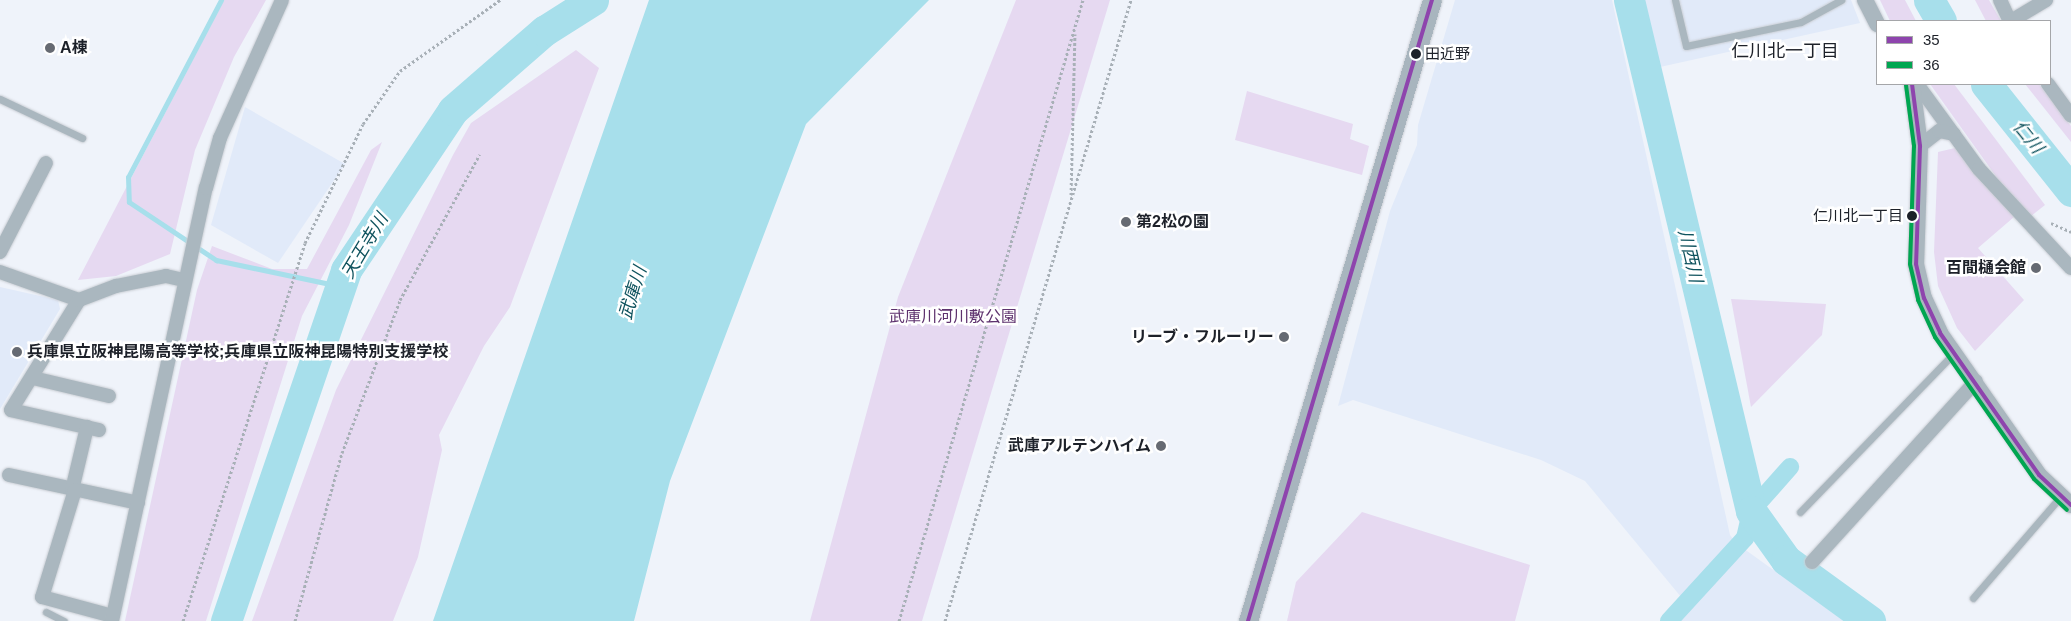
<!DOCTYPE html>
<html>
<head>
<meta charset="utf-8">
<style>
  body { margin:0 }
  #map { position:relative; width:2071px; height:621px; overflow:hidden; background:#eff3fa; font-family:Helvetica,"Noto Sans JP",sans-serif }
  div>[style] { position:absolute }
  .built>* { inset:0; background:#e1eaf9 }
  .green>* { inset:0; background:#e6d9f1 }
  .water>* { inset:0; background:#a7dfeb }
  .stream>* { height:5px; margin:-2.5px; padding:0 2.5px; transform-origin:2.5px; border-radius:2.5px; background:#a7dfeb }
  .canal>* { height:18px; margin:-9px; padding:0 9px; transform-origin:9px; border-radius:9px; background:#a7dfeb }
  .river>* { height:31px; margin:-15.5px; padding:0 15.5px; transform-origin:15.5px; border-radius:15.5px; background:#a7dfeb }
  .path>* { height:3px; margin-top:-1.5px; transform-origin:0; background:repeating-linear-gradient(90deg,#a8b0b7 0 2.5px,transparent 0 5px) }
  .roads { filter:drop-shadow(0 0 1px #caced4) drop-shadow(0 0 1px #caced4) }
  .service>* { height:7px; margin:-3.5px; padding:0 3.5px; transform-origin:3.5px; border-radius:3.5px; background:#aab7bf }
  .minor>* { height:14px; margin:-7px; padding:0 7px; transform-origin:7px; border-radius:7px; background:#aab7bf }
  .tertiary>* { height:16px; margin:-8px; padding:0 8px; transform-origin:8px; border-radius:8px; background:#aab7bf }
  .secondary>* { height:19px; margin:-9.5px; padding:0 9.5px; transform-origin:9.5px; border-radius:9.5px; background:#a8b5be }
  .bus-1>* { height:4px; margin:-2px; padding:0 2px; transform-origin:2px; border-radius:2px; background:#8e44ad }
  .bus-2>* { height:4px; margin:-2px; padding:0 2px; transform-origin:2px; border-radius:2px; background:#00a651 }
  .dots>* { width:14px; height:14px; translate:-50% -50%; box-sizing:border-box; border:2px solid #fff; border-radius:50% }
  span { translate:-50% -50%; white-space:nowrap; text-align:center; line-height:1.15; -webkit-text-stroke:5px #fff; paint-order:stroke }
  .bus-label { font-size:15px; color:#1d2129 }
  .left { translate:0 -50%; text-align:left }
  .right { translate:-100% -50%; text-align:right }
  .poi-label { font-size:16px; color:#1d2129; font-weight:700 }
  .park-label { font-size:16px; color:#5e326e }
  .neighbourhood-label { font-size:18px; color:#1d2129 }
  .water-label { font-size:18px; color:#0f535e; font-style:italic }
  .legend { position:absolute; left:1876px; top:20px; width:175px; height:65px; box-sizing:border-box; background:#fff; border:1px solid #a5a6a9; margin:0; padding:6px 9px; list-style:none; font-size:15px; color:#1d2129 }
  .legend li { display:flex; align-items:center; gap:10px; height:25px }
  .legend b { width:25px; border:1px solid #a5a6a9 }
</style>
</head>
<body>
<div id="map">
  <div class="built">
    <div style="clip-path:polygon(1455px 0,1612px 0,1730px 535px,1736px 543px,1844px 621px,1679px 621px,1691px 609px,1585px 481px,1541px 460px,1353px 400px,1338px 406px,1390px 211px,1417px 145px,1418px 125px)"></div>
    <div style="clip-path:polygon(1644px 0,1851px 0,1860px 23px,1660px 67px)"></div>
    <div style="clip-path:polygon(245px 107px,345px 164px,278px 263px,211px 225px)"></div>
    <div style="clip-path:polygon(0 287px,58px 300px,60px 309px,0 409px)"></div>
  </div>
  <div class="green">
    <div style="clip-path:polygon(224px 0,266px 0,234px 57px,195px 150px,170px 254px,116px 276px,78px 280px)"></div>
    <div style="clip-path:polygon(1016px 0,1110px 0,922px 621px,810px 621px,898px 297px)"></div>
    <div style="clip-path:polygon(1880px 0,1905px 0,1916px 21px,1890px 21px)"></div>
    <div style="clip-path:polygon(1975px 0,1989px 0,2001px 21px,1986px 21px)"></div>
    <div style="clip-path:polygon(576px 50px,599px 68px,510px 307px,484px 346px,439px 435px,442px 450px,418px 557px,393px 621px,252px 621px,336px 390px,453px 155px,471px 123px)"></div>
    <div style="clip-path:polygon(1930px 84px,1954px 84px,2045px 205px,2031px 216px,2000px 182px)"></div>
    <div style="clip-path:polygon(2025px 84px,2039px 84px,2071px 126px,2071px 142px)"></div>
    <div style="clip-path:polygon(1247px 91px,1353px 124px,1350px 139px,1369px 146px,1362px 175px,1235px 140px)"></div>
    <div style="clip-path:polygon(382px 142px,349px 225px,302px 316px,206px 621px,125px 621px,197px 290px,212px 246px,272px 269px,307px 269px,371px 150px)"></div>
    <div style="clip-path:polygon(1955px 148px,2014px 217px,1978px 248px,2024px 300px,1975px 351px,1957px 328px,1938px 286px,1934px 252px,1938px 152px)"></div>
    <div style="clip-path:polygon(1731px 299px,1826px 304px,1822px 335px,1751px 407px)"></div>
    <div style="clip-path:polygon(1362px 512px,1530px 565px,1515px 621px,1287px 621px,1296px 582px)"></div>
  </div>
  <div class="water">
    <div style="clip-path:polygon(649px 0,929px 0,806px 124px,670px 481px,634px 621px,433px 621px)"></div>
  </div>
  <div class="stream">
    <div style="left:221px;top:0;width:200px;rotate:117.7deg"></div>
    <div style="left:128px;top:177px;width:25px;rotate:88deg"></div>
    <div style="left:129px;top:202px;width:105px;rotate:33.7deg"></div>
    <div style="left:216px;top:260px;width:126px;rotate:11.9deg"></div>
  </div>
  <div class="canal">
    <div style="left:1669px;top:621px;width:113px;rotate:-47.5deg"></div>
    <div style="left:1745px;top:538px;width:28px;rotate:-77deg"></div>
    <div style="left:1751px;top:511px;width:59px;rotate:-48.4deg"></div>
  </div>
  <div class="river">
    <div style="left:1629px;top:0;width:525px;rotate:76.57deg"></div>
    <div style="left:1751px;top:511px;width:60px;rotate:54.5deg"></div>
    <div style="left:1786px;top:560px;width:104px;rotate:36deg"></div>
    <div style="left:1929px;top:0;width:24px;rotate:60deg"></div>
    <div style="left:1986px;top:84px;width:137px;rotate:51.5deg"></div>
    <div style="left:226px;top:621px;width:371px;rotate:-71.1deg"></div>
    <div style="left:346px;top:270px;width:192px;rotate:-56.2deg"></div>
    <div style="left:453px;top:110px;width:121px;rotate:-41deg"></div>
    <div style="left:544px;top:31px;width:58px;rotate:-32.3deg"></div>
  </div>
  <div class="path">
    <div style="left:1071px;top:195px;width:161px;rotate:-88.6deg"></div>
    <div style="left:2051px;top:223px;width:22px;rotate:24deg"></div>
    <div style="left:183px;top:621px;width:397px;rotate:-72.1deg"></div>
    <div style="left:305px;top:243px;width:132px;rotate:-64deg"></div>
    <div style="left:363px;top:124px;width:65px;rotate:-55.1deg"></div>
    <div style="left:400px;top:71px;width:123px;rotate:-35.4deg"></div>
    <div style="left:295px;top:621px;width:174px;rotate:-74.4deg"></div>
    <div style="left:342px;top:453px;width:164px;rotate:-69.2deg"></div>
    <div style="left:400px;top:300px;width:166px;rotate:-61.3deg"></div>
    <div style="left:899px;top:621px;width:648px;rotate:-73.5deg"></div>
    <div style="left:945px;top:621px;width:648px;rotate:-73.33deg"></div>
  </div>
  <div class="roads">
    <div class="service">
      <div style="left:1675px;top:0;width:47px;rotate:76.6deg"></div>
      <div style="left:1686px;top:46px;width:117px;rotate:-11.8deg"></div>
      <div style="left:1801px;top:22px;width:46px;rotate:-28.8deg"></div>
      <div style="left:0;top:99px;width:91px;rotate:25.4deg"></div>
      <div style="left:1800px;top:512px;width:221px;rotate:-45.9deg"></div>
      <div style="left:1973px;top:598px;width:135px;rotate:-49.2deg"></div>
      <div style="left:46px;top:612px;width:20px;rotate:27deg"></div>
    </div>
    <div class="minor">
      <div style="left:2000px;top:0;width:23px;rotate:65deg"></div>
      <div style="left:2011px;top:21px;width:41px;rotate:-31deg"></div>
      <div style="left:1917px;top:84px;width:105px;rotate:53.9deg"></div>
      <div style="left:1979px;top:169px;width:135px;rotate:47.1deg"></div>
      <div style="left:2048px;top:84px;width:39px;rotate:54deg"></div>
      <div style="left:1920px;top:146px;width:24px;rotate:-38deg"></div>
      <div style="left:1939px;top:131px;width:15px;rotate:11deg"></div>
      <div style="left:0;top:252px;width:100px;rotate:-62.7deg"></div>
      <div style="left:0;top:272px;width:84px;rotate:19.5deg"></div>
      <div style="left:33px;top:378px;width:78px;rotate:13.3deg"></div>
      <div style="left:99px;top:430px;width:90px;rotate:-167.2deg"></div>
      <div style="left:11px;top:410px;width:129px;rotate:-58.3deg"></div>
      <div style="left:79px;top:300px;width:40px;rotate:-21deg"></div>
      <div style="left:116px;top:286px;width:51px;rotate:-11.3deg"></div>
      <div style="left:166px;top:276px;width:18px;rotate:13deg"></div>
      <div style="left:9px;top:475px;width:132px;rotate:12.2deg"></div>
      <div style="left:72px;top:490px;width:65px;rotate:-76.6deg"></div>
      <div style="left:75px;top:490px;width:112px;rotate:107.1deg"></div>
      <div style="left:42px;top:597px;width:73px;rotate:15deg"></div>
      <div style="left:1812px;top:562px;width:244px;rotate:-47.8deg"></div>
      <div style="left:112px;top:621px;width:443px;rotate:-77.8deg"></div>
      <div style="left:206px;top:188px;width:52px;rotate:-74.4deg"></div>
      <div style="left:220px;top:138px;width:151px;rotate:-65.8deg"></div>
    </div>
    <div class="tertiary">
      <div style="left:1865px;top:0;width:27px;rotate:63deg"></div>
      <div style="left:1912px;top:84px;width:63px;rotate:82.6deg"></div>
      <div style="left:1920px;top:146px;width:118px;rotate:91.9deg"></div>
      <div style="left:1916px;top:264px;width:35px;rotate:77deg"></div>
      <div style="left:1924px;top:298px;width:38px;rotate:65deg"></div>
      <div style="left:1940px;top:333px;width:173px;rotate:55.1deg"></div>
      <div style="left:2039px;top:475px;width:44px;rotate:43.2deg"></div>
    </div>
    <div class="secondary">
      <div style="left:1248px;top:621px;width:648px;rotate:-73.5deg"></div>
    </div>
  </div>
  <div class="bus-1">
    <div style="left:1912px;top:84px;width:63px;rotate:82.6deg"></div>
    <div style="left:1920px;top:146px;width:118px;rotate:91.9deg"></div>
    <div style="left:1916px;top:264px;width:35px;rotate:77deg"></div>
    <div style="left:1924px;top:298px;width:38px;rotate:65deg"></div>
    <div style="left:1940px;top:333px;width:173px;rotate:55.1deg"></div>
    <div style="left:2039px;top:475px;width:44px;rotate:43.2deg"></div>
    <div style="left:1248px;top:621px;width:648px;rotate:-73.5deg"></div>
  </div>
  <div class="bus-2">
    <div style="left:1906px;top:85px;width:62px;rotate:82.5deg"></div>
    <div style="left:1914px;top:146px;width:118px;rotate:91.9deg"></div>
    <div style="left:1910px;top:264px;width:37px;rotate:77deg"></div>
    <div style="left:1918px;top:300px;width:41px;rotate:65.3deg"></div>
    <div style="left:1935px;top:337px;width:173px;rotate:55.1deg"></div>
    <div style="left:2034px;top:479px;width:45px;rotate:43.2deg"></div>
  </div>
  <div class="dots">
    <div style="left:50px;top:48px;background:#666a72"></div>
    <div style="left:1416px;top:54px;background:#1d2129"></div>
    <div style="left:1912px;top:216px;background:#1d2129"></div>
    <div style="left:1126px;top:222px;background:#666a72"></div>
    <div style="left:2036px;top:268px;background:#666a72"></div>
    <div style="left:1284px;top:337px;background:#666a72"></div>
    <div style="left:17px;top:352px;background:#666a72"></div>
    <div style="left:1161px;top:446px;background:#666a72"></div>
  </div>
  <div class="bus-label">
    <span class="left" style="left:1425px;top:54px">田近野</span>
    <span class="right" style="left:1903px;top:216px">仁川北一丁目</span>
  </div>
  <div class="poi-label">
    <span class="left" style="left:60px;top:48px">A棟</span>
    <span class="left" style="left:1136px;top:222px">第2松の園</span>
    <span class="right" style="left:2026px;top:268px">百間樋会館</span>
    <span class="right" style="left:1274px;top:337px">リーブ・フルーリー</span>
    <span class="left" style="left:27px;top:352px">兵庫県立阪神昆陽高等学校;兵庫県立阪神昆陽特別支援学校</span>
    <span class="right" style="left:1151px;top:446px">武庫アルテンハイム</span>
  </div>
  <div class="park-label">
    <span style="left:953px;top:317px">武庫川河川敷公園</span>
  </div>
  <div class="neighbourhood-label">
    <span style="left:1785px;top:51px">仁川北一丁目</span>
  </div>
  <div class="water-label">
    <span style="left:2028px;top:137px;rotate:51deg">仁川</span>
    <span style="left:365px;top:246px;rotate:-59deg">天王寺川</span>
    <span style="left:1690px;top:256px;rotate:77deg">川西川</span>
    <span style="left:633px;top:293px;rotate:-73deg">武庫川</span>
  </div>
  <ul class="legend">
  <li><b style="height:6px;background:#8e44ad"></b>35</li>
  <li><b style="height:6px;background:#00a651"></b>36</li>
  </ul>
</div>
</body>
</html>
